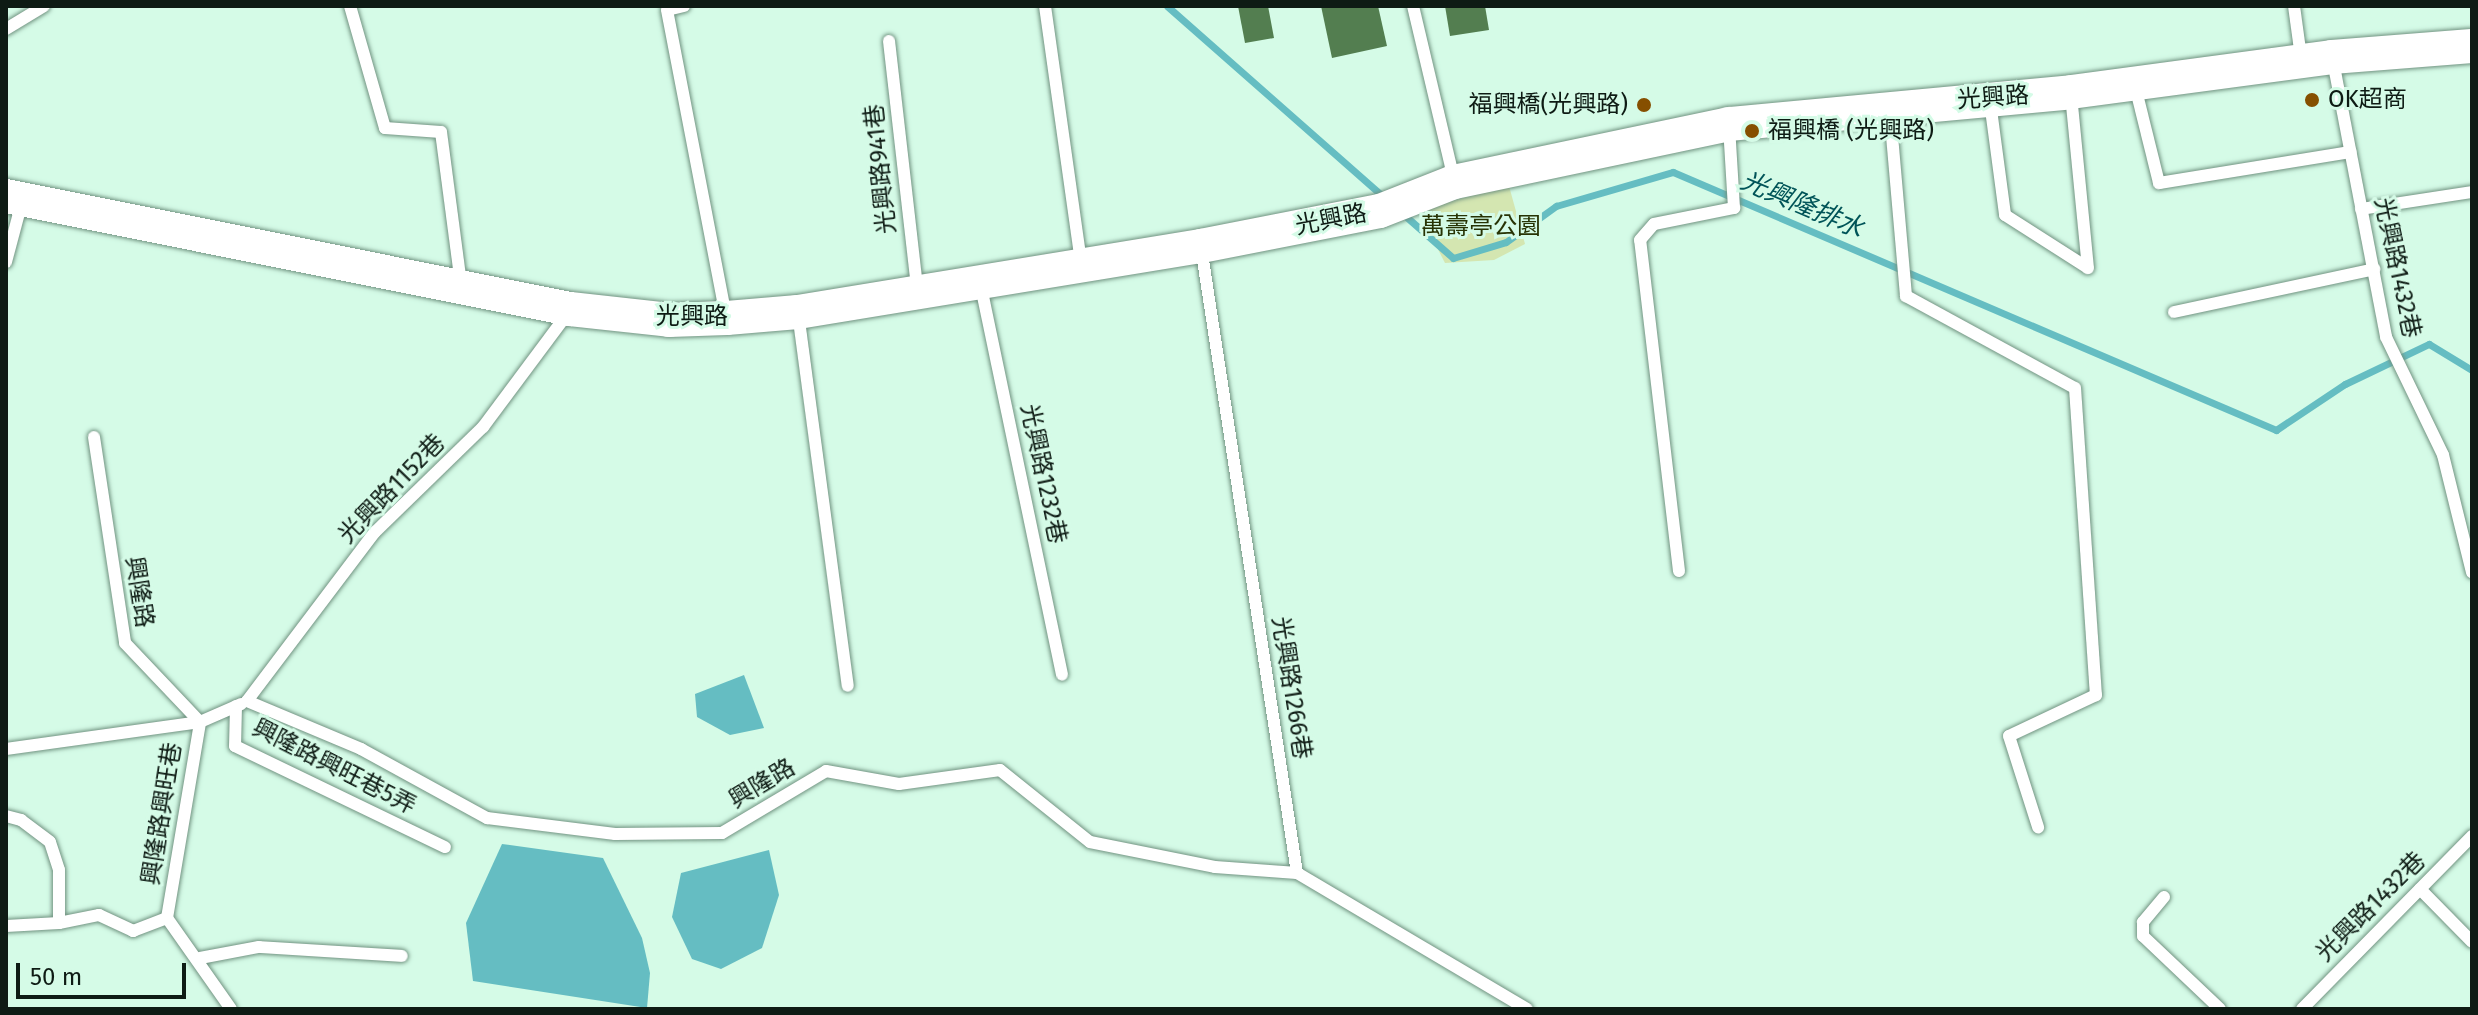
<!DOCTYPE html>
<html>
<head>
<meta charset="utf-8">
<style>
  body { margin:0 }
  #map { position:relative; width:2478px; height:1015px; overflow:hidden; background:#d5fbe7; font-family:"Fira Sans","Noto Sans TC",sans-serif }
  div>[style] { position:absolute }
  .green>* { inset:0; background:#d4e6b1 }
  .water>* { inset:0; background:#65bdc2 }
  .stream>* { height:7px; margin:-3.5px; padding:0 3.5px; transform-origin:3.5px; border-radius:3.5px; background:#65bdc2 }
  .building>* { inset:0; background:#537e50 }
  .roads { filter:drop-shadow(0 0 2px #719381) drop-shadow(0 0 2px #719381) }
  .lane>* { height:12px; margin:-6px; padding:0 6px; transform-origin:6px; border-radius:6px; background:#fff }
  .secondary>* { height:34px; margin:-17px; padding:0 17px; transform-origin:17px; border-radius:17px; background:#fff }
  .dots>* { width:22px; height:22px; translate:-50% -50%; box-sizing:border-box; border:4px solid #d5fbe7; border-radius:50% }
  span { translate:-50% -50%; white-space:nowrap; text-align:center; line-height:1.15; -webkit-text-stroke:6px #d5fbe7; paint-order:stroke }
  .street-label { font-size:24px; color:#0e1b14 }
  .poi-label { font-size:24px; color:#0e1b14 }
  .left { translate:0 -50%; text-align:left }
  .right { translate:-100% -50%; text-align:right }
  .park-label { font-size:24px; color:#273304 }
  .water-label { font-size:26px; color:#005458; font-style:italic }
  .frame { position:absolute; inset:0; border:8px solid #0e1b14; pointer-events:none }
  .scale { position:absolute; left:16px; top:963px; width:170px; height:36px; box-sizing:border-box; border:4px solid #0e1b14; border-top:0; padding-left:10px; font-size:24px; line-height:28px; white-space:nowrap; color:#0e1b14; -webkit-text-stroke:6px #d5fbe7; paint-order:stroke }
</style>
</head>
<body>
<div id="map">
  <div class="green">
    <div style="clip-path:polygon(1509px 186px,1525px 244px,1494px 260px,1445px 263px,1428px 230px,1429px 207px)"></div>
  </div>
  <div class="water">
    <div style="clip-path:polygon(744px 675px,764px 728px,730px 735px,697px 717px,695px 694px)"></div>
    <div style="clip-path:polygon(502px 844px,603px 858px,642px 938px,650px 973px,647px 1008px,473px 981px,466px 923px)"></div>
    <div style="clip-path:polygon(769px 850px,779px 895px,762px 948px,721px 969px,692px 959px,672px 917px,681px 873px)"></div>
  </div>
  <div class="stream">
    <div style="left:1167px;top:6px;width:289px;rotate:41.4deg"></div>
    <div style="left:1402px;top:213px;width:68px;rotate:41.4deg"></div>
    <div style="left:1453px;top:258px;width:55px;rotate:-16.8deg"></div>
    <div style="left:1506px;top:242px;width:62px;rotate:-35.8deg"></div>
    <div style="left:1556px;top:206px;width:122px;rotate:-16.2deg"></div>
    <div style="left:1673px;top:172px;width:656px;rotate:23.16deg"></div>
    <div style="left:2276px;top:430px;width:83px;rotate:-33.7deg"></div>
    <div style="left:2345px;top:384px;width:93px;rotate:-25.5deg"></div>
    <div style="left:2429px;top:344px;width:50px;rotate:31.2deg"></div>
  </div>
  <div class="building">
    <div style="clip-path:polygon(1238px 6px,1268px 6px,1274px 38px,1245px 43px)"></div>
    <div style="clip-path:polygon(1321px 6px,1378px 6px,1387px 46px,1332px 58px)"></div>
    <div style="clip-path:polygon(1445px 6px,1485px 6px,1489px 30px,1450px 36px)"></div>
  </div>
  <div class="roads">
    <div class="lane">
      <div style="left:350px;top:6px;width:127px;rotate:74deg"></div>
      <div style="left:385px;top:128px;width:56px;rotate:4.1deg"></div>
      <div style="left:441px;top:132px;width:152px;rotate:82.5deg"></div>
      <div style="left:684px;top:6px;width:17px;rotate:167deg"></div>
      <div style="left:667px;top:10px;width:311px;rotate:79.1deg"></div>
      <div style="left:1045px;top:6px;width:260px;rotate:82deg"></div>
      <div style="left:1413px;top:6px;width:178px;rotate:76.7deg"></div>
      <div style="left:2294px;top:6px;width:51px;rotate:82.2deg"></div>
      <div style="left:6px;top:29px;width:44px;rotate:-31.2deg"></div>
      <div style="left:889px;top:41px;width:249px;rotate:83.5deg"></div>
      <div style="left:2333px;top:61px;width:281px;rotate:79.1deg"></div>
      <div style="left:2386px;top:337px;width:131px;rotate:64.2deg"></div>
      <div style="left:2443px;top:455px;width:121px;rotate:76.1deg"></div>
      <div style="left:2135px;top:86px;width:100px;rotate:76.1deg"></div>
      <div style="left:2159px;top:183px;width:194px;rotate:-9.2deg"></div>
      <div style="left:2071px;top:95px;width:174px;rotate:84.4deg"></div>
      <div style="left:1990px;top:102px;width:114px;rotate:82.4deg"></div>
      <div style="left:2005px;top:215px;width:98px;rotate:32.6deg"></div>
      <div style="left:1890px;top:113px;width:184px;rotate:85deg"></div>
      <div style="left:1906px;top:296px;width:192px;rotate:28.6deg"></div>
      <div style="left:2075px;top:388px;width:308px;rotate:86.1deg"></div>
      <div style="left:2096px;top:695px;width:96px;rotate:154.8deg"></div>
      <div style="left:2009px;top:736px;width:96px;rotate:72.3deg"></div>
      <div style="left:2361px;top:209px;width:112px;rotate:-8.7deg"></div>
      <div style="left:1201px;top:247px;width:633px;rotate:81.28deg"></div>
      <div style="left:1297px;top:873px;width:267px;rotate:30.6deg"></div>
      <div style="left:6px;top:262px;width:62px;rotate:-75.1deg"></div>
      <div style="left:980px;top:282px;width:401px;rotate:78.2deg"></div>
      <div style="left:2174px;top:312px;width:205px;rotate:-12.1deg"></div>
      <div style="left:798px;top:313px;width:376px;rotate:82.4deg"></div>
      <div style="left:94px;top:437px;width:208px;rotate:81.4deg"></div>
      <div style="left:125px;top:643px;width:109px;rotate:46.5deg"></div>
      <div style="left:1679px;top:571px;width:333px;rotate:-96.7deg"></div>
      <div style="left:1640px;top:240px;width:21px;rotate:-49deg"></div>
      <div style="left:1654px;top:224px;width:82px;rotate:-11.3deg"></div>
      <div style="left:1734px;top:208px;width:81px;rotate:-93.5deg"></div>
      <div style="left:247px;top:701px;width:124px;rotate:22.8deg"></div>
      <div style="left:361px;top:749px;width:144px;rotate:28.7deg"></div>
      <div style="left:487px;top:818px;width:129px;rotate:7.1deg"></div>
      <div style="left:615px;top:834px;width:107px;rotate:-0.5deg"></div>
      <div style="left:722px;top:833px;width:121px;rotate:-30.8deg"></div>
      <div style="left:826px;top:771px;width:74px;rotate:10.1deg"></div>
      <div style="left:899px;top:784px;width:102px;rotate:-7.9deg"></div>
      <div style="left:1000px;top:770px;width:115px;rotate:38.7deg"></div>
      <div style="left:1090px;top:842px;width:127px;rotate:11.3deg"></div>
      <div style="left:1215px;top:867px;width:82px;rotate:4.2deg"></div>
      <div style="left:247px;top:701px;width:212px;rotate:-52.9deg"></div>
      <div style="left:375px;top:532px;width:151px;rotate:-44.2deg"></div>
      <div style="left:483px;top:427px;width:142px;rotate:-53.3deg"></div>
      <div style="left:236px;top:706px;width:40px;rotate:91.4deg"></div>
      <div style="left:235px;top:746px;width:233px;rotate:25.7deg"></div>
      <div style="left:6px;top:749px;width:196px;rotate:-7.9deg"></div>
      <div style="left:6px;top:816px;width:16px;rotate:15deg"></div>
      <div style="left:21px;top:820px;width:36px;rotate:37deg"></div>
      <div style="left:50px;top:842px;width:29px;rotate:72deg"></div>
      <div style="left:59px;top:870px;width:53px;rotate:90deg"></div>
      <div style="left:59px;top:923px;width:41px;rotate:-11.3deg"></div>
      <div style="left:99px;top:915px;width:38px;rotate:25deg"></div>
      <div style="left:133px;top:931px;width:36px;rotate:-21deg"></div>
      <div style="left:167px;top:918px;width:111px;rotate:54.9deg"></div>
      <div style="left:2420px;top:889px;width:74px;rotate:45.5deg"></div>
      <div style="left:2164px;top:897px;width:33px;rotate:130deg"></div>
      <div style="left:2143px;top:922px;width:14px;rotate:90deg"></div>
      <div style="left:2143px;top:936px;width:106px;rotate:43.5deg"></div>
      <div style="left:167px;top:918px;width:199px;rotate:-80.4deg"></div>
      <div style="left:200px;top:722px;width:45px;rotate:-23.7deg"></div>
      <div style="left:6px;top:926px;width:53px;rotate:-3.2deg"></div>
      <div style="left:200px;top:958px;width:60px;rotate:-10.6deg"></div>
      <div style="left:259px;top:947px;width:143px;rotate:3.6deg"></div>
      <div style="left:2302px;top:1009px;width:243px;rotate:-45.5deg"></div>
    </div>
    <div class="secondary">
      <div style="left:6px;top:196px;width:575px;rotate:11.33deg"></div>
      <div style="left:570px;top:309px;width:100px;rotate:6.3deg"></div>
      <div style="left:669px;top:320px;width:58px;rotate:-2deg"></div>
      <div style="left:727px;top:318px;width:71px;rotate:-4.8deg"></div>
      <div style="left:798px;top:312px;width:408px;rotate:-9.3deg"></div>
      <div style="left:1201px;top:246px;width:182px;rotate:-11.1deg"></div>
      <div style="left:1380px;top:211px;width:79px;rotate:-21.4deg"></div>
      <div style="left:1454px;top:182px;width:281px;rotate:-11.9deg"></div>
      <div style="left:1729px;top:124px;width:343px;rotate:-5.3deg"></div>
      <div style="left:2071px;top:92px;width:263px;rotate:-7.6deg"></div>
      <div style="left:2332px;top:57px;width:140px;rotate:-4.5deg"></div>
    </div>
  </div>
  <div class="dots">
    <div style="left:2312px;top:100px;background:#864f00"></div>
    <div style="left:1644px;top:105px;background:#864f00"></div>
    <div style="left:1752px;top:131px;background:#864f00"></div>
  </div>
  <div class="street-label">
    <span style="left:1993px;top:98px;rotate:-4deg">光興路</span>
    <span style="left:881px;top:169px;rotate:-96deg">光興路941巷</span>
    <span style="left:1331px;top:220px;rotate:-11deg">光興路</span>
    <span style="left:2397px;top:268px;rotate:78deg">光興路1432巷</span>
    <span style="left:692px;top:317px">光興路</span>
    <span style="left:1043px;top:474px;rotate:78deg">光興路1232巷</span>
    <span style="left:392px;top:489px;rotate:-46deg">光興路1152巷</span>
    <span style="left:139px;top:592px;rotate:81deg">興隆路</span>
    <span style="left:1291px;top:688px;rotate:81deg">光興路1266巷</span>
    <span style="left:334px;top:767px;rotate:27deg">興隆路興旺巷5弄</span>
    <span style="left:762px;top:784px;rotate:-31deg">興隆路</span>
    <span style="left:162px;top:814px;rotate:-81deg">興隆路興旺巷</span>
    <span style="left:2371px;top:907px;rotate:-45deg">光興路1432巷</span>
  </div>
  <div class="poi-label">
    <span class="left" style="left:2328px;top:100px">OK超商</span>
    <span class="right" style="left:1628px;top:105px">福興橋(光興路)</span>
    <span class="left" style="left:1768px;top:131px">福興橋 (光興路)</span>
  </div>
  <div class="park-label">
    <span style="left:1481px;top:227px">萬壽亭公園</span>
  </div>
  <div class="water-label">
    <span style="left:1802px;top:205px;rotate:23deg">光興隆排水</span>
  </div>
  <div class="frame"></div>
  <div class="scale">50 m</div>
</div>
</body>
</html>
